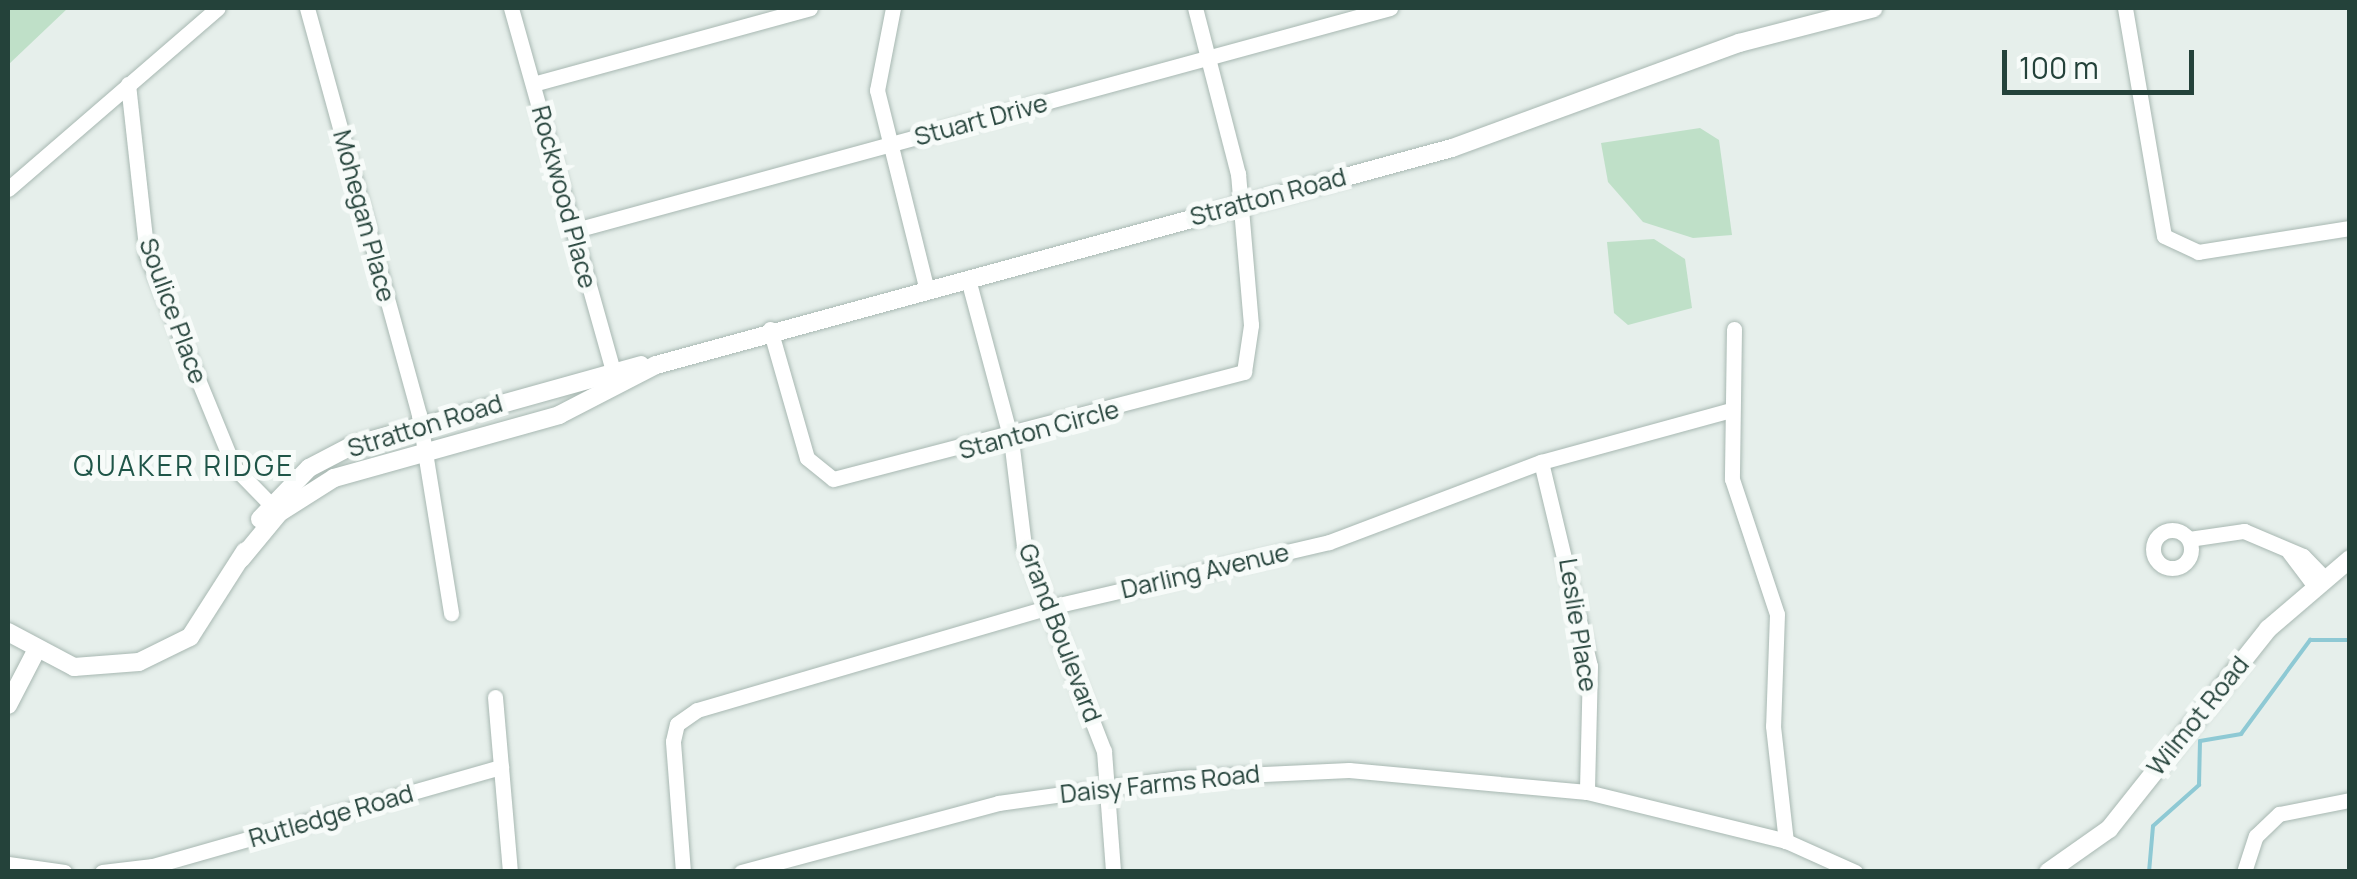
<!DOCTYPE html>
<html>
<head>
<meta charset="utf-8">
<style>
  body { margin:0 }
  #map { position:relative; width:2357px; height:879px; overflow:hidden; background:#e6efeb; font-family:Manrope,sans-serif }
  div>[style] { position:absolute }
  .green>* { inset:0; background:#bfe0c8 }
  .stream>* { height:4px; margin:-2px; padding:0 2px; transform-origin:2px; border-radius:2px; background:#8ec9d4 }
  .roads { filter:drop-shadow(0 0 2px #a8b8b2) drop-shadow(0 0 2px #a8b8b2) }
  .minor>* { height:15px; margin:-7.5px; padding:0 7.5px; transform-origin:7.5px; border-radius:7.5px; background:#fff }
  .minor>.ring { margin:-7.5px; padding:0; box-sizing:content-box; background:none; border:15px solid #fff; border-radius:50% }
  .tertiary>* { height:18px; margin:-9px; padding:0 9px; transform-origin:9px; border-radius:9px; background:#fff }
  span { translate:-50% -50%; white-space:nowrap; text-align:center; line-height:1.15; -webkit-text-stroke:10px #f7fbf9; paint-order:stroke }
  .street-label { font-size:25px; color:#24423a }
  .neighbourhood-label { font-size:28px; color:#1f5548; letter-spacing:2.5px }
  .frame { position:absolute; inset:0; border:10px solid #24423a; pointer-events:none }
  .scale { position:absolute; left:2002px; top:50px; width:192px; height:45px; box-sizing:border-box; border:5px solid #24423a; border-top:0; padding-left:12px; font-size:30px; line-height:35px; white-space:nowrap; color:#24423a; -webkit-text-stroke:8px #f7fbf9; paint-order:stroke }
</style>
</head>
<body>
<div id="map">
  <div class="green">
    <div style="clip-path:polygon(8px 8px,68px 8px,8px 65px)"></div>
    <div style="clip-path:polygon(1700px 128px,1719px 140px,1732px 235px,1693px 238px,1643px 222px,1608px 182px,1601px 143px)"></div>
    <div style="clip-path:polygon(1654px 239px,1685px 259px,1692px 308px,1628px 325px,1614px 313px,1607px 242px)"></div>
  </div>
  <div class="stream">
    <div style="left:2149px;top:872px;width:46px;rotate:-85deg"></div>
    <div style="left:2153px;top:826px;width:62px;rotate:-41.7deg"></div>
    <div style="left:2199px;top:785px;width:44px;rotate:-88.7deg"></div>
    <div style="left:2200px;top:741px;width:42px;rotate:-9.7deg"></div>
    <div style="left:2241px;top:734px;width:117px;rotate:-53.7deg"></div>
    <div style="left:2310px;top:640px;width:40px"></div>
  </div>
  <div class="roads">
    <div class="minor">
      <div style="left:307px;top:8px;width:422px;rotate:74.6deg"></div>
      <div style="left:419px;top:415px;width:201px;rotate:80.8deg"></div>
      <div style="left:511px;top:8px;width:388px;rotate:74.3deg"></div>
      <div style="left:893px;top:8px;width:84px;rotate:101deg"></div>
      <div style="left:877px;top:90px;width:206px;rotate:76deg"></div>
      <div style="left:2125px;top:8px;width:231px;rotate:80.3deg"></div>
      <div style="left:2164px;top:236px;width:38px;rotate:25deg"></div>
      <div style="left:2198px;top:252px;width:154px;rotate:-9deg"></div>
      <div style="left:128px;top:84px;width:172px;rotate:83.7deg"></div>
      <div style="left:147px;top:255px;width:229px;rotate:67.7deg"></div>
      <div style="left:234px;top:467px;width:64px;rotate:45.6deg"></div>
      <div style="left:533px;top:84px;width:287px;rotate:-15.3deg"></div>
      <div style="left:8px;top:189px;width:277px;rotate:-40.8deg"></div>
      <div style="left:572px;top:231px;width:848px;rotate:-15.25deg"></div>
      <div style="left:968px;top:279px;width:166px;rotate:75deg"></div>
      <div style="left:1011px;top:439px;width:108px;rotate:83.1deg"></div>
      <div style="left:1024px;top:546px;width:220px;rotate:68.7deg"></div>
      <div style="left:1104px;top:751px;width:121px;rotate:85.7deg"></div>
      <div style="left:770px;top:329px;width:134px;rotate:74deg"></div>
      <div style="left:807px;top:458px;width:33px;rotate:39deg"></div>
      <div style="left:833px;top:479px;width:425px;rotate:-14.6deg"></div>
      <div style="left:1244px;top:372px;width:48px;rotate:-81.5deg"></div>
      <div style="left:1251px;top:325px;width:152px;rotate:-94.9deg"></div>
      <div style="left:1238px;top:174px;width:171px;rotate:-104.5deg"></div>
      <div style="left:1734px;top:329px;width:150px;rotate:90.8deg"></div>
      <div style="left:1732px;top:479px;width:142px;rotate:71.6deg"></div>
      <div style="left:1777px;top:614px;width:112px;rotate:92deg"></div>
      <div style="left:1773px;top:726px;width:116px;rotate:83.6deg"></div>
      <div style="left:1541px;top:462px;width:210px;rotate:76.5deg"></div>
      <div style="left:1590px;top:666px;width:126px;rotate:91.4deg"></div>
      <div class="ring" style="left:2153px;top:530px;width:23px;height:23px"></div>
      <div style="left:2189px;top:539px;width:56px;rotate:-8.3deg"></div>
      <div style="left:2244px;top:531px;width:64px;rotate:23deg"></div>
      <div style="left:2303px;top:556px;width:30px;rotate:46deg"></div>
      <div style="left:2289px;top:552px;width:41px;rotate:52.9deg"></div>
      <div style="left:495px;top:697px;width:176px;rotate:85.1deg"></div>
      <div style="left:8px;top:864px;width:57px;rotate:8.1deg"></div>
      <div style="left:102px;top:872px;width:51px;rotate:-6.7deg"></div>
      <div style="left:153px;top:866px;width:362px;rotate:-15.9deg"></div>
      <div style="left:683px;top:872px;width:131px;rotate:-94.4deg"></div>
      <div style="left:673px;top:741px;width:17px;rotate:-77deg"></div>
      <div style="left:677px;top:724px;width:24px;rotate:-35deg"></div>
      <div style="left:697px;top:710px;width:368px;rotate:-16.3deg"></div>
      <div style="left:1050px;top:607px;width:286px;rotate:-13.1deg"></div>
      <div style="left:1329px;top:542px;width:227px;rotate:-20.7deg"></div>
      <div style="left:1541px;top:462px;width:197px;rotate:-15.3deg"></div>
      <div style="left:741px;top:872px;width:266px;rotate:-15deg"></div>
      <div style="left:998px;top:803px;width:183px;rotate:-7.9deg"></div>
      <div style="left:1179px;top:778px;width:170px;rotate:-2.7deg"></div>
      <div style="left:1349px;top:770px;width:239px;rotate:5.3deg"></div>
      <div style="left:1587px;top:792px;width:205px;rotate:13.8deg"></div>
      <div style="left:1786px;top:841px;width:76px;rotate:24.2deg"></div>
      <div style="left:2244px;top:872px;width:38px;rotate:-72deg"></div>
      <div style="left:2256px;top:836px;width:32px;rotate:-44deg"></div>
      <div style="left:2279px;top:814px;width:72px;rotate:-11.2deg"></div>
    </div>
    <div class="tertiary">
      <div style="left:260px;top:519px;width:71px;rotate:-46.1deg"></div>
      <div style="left:309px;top:468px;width:47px;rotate:-27.6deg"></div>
      <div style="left:351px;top:446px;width:301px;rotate:-15.6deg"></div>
      <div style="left:241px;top:559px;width:60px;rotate:-50.4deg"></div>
      <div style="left:279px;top:513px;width:65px;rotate:-32.5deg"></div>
      <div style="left:334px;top:478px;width:234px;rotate:-15.6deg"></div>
      <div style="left:559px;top:415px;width:109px;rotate:-27.3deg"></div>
      <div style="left:656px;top:365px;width:825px;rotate:-15.25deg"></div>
      <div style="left:1452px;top:148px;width:306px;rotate:-20.1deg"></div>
      <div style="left:1739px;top:43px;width:139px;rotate:-14.5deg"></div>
      <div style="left:8px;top:632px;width:75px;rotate:27.9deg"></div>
      <div style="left:74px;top:667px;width:65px;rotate:-4.4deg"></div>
      <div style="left:139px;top:662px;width:57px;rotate:-26.1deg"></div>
      <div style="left:190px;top:637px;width:102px;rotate:-57.4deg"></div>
      <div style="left:8px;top:705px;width:59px;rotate:-62.6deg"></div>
      <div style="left:2048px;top:872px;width:75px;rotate:-35.2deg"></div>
      <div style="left:2109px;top:829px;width:256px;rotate:-51.5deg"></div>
      <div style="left:2268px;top:629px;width:108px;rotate:-40.5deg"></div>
    </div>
  </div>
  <div class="street-label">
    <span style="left:981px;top:120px;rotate:-15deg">Stuart Drive</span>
    <span style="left:564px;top:197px;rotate:75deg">Rockwood Place</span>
    <span style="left:1268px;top:197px;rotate:-15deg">Stratton Road</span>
    <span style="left:364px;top:216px;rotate:75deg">Mohegan Place</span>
    <span style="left:173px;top:311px;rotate:70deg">Soulice Place</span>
    <span style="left:425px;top:426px;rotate:-17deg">Stratton Road</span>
    <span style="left:1039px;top:430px;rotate:-15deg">Stanton Circle</span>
    <span style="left:1205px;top:571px;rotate:-13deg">Darling Avenue</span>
    <span style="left:1578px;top:625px;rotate:81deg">Leslie Place</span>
    <span style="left:1060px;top:633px;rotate:69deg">Grand Boulevard</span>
    <span style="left:2198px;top:716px;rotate:-51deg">Wilmot Road</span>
    <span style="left:1160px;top:784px;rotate:-6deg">Daisy Farms Road</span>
    <span style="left:331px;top:816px;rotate:-16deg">Rutledge Road</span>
  </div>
  <div class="neighbourhood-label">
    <span style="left:184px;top:465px">QUAKER RIDGE</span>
  </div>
  <div class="frame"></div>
  <div class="scale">100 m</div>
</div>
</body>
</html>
